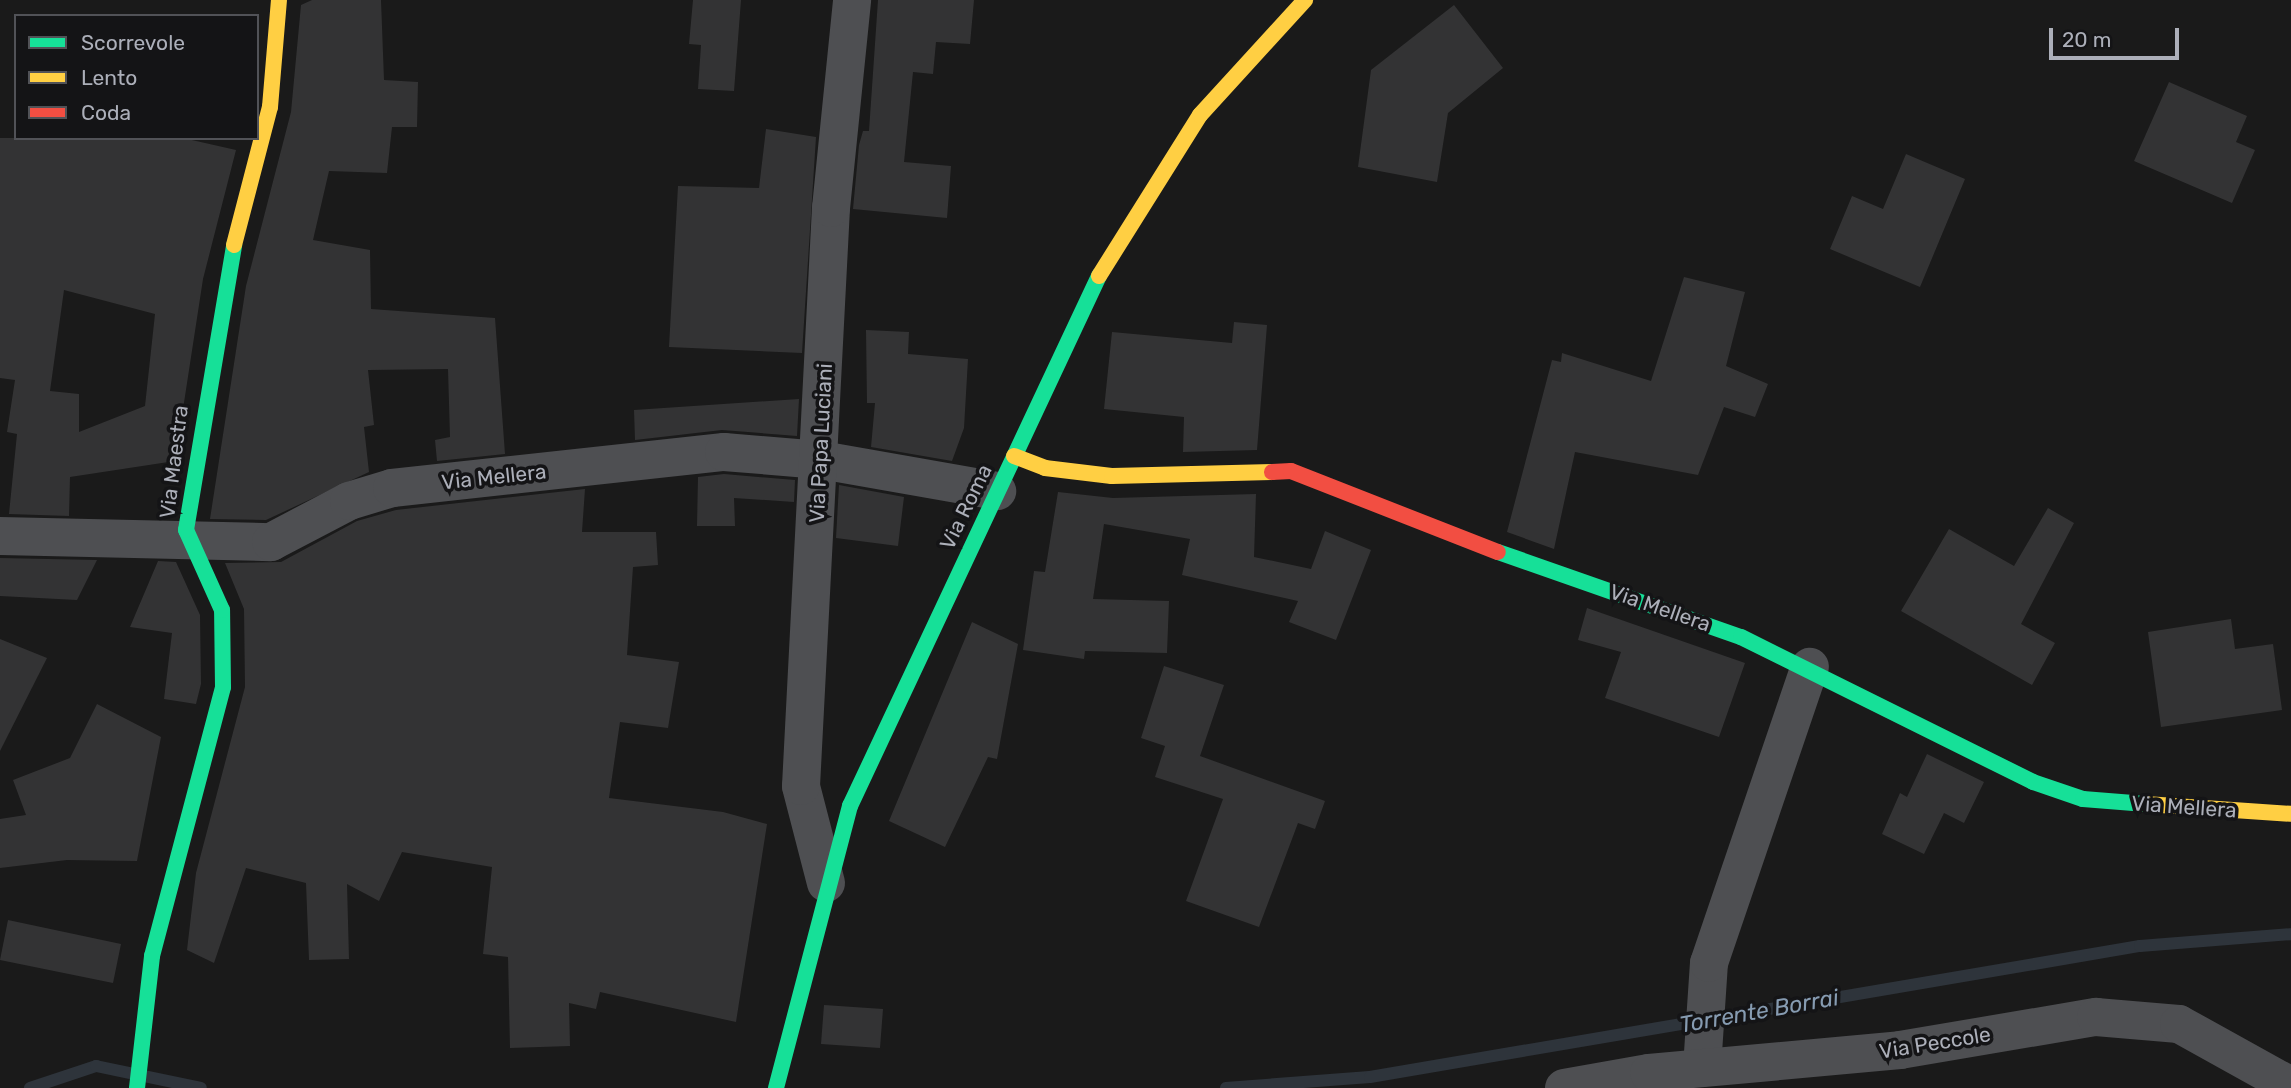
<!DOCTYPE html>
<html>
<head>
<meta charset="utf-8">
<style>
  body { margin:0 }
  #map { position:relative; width:2291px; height:1088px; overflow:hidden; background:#1a1a1a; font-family:Rubik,sans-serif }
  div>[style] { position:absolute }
  .stream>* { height:12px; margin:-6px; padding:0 6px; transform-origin:6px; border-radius:6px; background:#2e343b }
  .building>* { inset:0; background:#333334 }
  .street>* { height:38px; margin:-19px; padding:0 19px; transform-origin:19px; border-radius:19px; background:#4e4f52 }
  .fast>* { height:16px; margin:-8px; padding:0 8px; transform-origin:8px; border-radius:8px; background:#16e098 }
  .slow>* { height:16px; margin:-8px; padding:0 8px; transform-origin:8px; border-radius:8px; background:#ffcf43 }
  .jam>* { height:16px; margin:-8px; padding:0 8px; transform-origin:8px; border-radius:8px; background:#f24e42 }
  span { translate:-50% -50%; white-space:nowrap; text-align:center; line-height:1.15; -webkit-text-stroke:7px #141416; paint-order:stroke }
  .street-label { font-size:21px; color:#acafb9 }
  .water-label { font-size:23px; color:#869bb1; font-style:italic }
  .legend { position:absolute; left:14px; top:14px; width:245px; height:126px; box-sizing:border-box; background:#141416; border:2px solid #515257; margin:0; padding:9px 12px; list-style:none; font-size:21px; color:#acafb9 }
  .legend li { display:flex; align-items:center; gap:14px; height:35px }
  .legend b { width:35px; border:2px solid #515257 }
  .scale { position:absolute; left:2049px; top:28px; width:130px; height:32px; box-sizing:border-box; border:4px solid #acafb9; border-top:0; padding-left:9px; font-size:21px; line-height:24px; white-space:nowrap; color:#acafb9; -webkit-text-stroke:5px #141416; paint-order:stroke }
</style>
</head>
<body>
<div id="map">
  <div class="stream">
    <div style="left:30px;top:1088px;width:70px;rotate:-18.4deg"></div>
    <div style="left:96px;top:1066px;width:107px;rotate:11.8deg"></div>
    <div style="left:1226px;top:1088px;width:144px;rotate:-4.4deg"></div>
    <div style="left:1370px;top:1077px;width:781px;rotate:-9.66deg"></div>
    <div style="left:2140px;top:946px;width:151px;rotate:-4.5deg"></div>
  </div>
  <div class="building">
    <div style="clip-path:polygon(312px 0,381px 0,384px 80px,418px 82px,417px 127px,392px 127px,387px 173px,329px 171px,313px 240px,370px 250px,371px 309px,495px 318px,505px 454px,437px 461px,435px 440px,450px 437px,448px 369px,368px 370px,374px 425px,364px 427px,369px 472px,266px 520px,210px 519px,246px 286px,291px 112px,301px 5px)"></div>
    <div style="clip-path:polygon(693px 0,741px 0,734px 91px,698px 89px,701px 45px,689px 44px)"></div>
    <div style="clip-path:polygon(878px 0,974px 0,970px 44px,936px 42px,933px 74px,913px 72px,904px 162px,951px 166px,947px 218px,853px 209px,859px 145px,863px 131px,869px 131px)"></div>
    <div style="clip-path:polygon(1454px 5px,1503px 68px,1448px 113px,1437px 182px,1358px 167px,1371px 70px)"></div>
    <div style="clip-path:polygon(2169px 82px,2247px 116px,2236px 142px,2255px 150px,2232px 203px,2134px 161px)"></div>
    <div style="clip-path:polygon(766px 129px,816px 137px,802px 353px,669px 347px,678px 186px,759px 188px)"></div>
    <div style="clip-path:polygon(evenodd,0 138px,183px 138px,236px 150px,203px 279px,175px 461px,70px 477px,69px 516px,9px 514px,17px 434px,7px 432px,15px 380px,0 378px,0 138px,64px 290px,155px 314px,145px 406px,79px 432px,79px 394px,50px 391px,64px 290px)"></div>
    <div style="clip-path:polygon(1906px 154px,1965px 179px,1920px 287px,1830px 249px,1852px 196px,1883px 209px)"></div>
    <div style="clip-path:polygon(1684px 277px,1745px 292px,1726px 366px,1768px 384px,1755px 417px,1724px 407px,1698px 475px,1575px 452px,1554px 549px,1507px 532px,1552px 360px,1561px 362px,1562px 353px,1651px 381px)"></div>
    <div style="clip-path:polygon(1234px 322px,1267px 325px,1257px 450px,1183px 452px,1184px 417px,1104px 409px,1112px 332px,1232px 343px)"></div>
    <div style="clip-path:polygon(866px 330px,909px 332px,908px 354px,968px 359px,964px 428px,952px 461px,871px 447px,875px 403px,867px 403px)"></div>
    <div style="clip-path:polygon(799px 399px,797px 436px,722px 430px,635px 440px,634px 410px)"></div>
    <div style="clip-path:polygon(724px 474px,795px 480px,794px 502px,734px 498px,735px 526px,697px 526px,698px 477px)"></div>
    <div style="clip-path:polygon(839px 485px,904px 497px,898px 546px,836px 538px)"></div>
    <div style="clip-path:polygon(585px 489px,582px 532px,656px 532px,658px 565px,633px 567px,627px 655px,679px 662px,668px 728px,620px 722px,609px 798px,723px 812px,767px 824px,736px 1022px,600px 992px,596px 1009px,569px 1003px,570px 1046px,510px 1048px,508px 957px,483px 954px,492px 867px,402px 852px,379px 901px,347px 884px,349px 959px,309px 960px,306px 883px,246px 868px,214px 963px,187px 950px,196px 873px,245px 687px,244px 609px,225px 563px,281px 562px,357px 521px,396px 510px)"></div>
    <div style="clip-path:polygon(1058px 492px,1113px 498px,1256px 494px,1254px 557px,1311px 569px,1325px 531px,1371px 550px,1336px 640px,1289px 622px,1298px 601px,1182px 575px,1190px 539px,1104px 524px,1093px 599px,1169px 601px,1167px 653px,1085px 651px,1084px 659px,1023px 650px,1034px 571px,1045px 572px)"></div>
    <div style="clip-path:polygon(2048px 508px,2074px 523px,2021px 624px,2055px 643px,2032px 685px,1901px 611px,1949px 529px,2014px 566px)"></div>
    <div style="clip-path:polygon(0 558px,97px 560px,77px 600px,0 596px)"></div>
    <div style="clip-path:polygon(158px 561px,176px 562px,200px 615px,201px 684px,196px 704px,164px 699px,172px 633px,130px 627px)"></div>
    <div style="clip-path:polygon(1587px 608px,1745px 663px,1719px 737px,1605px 698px,1621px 652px,1578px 640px)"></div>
    <div style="clip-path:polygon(2231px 619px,2235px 649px,2273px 644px,2282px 710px,2161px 727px,2148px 632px)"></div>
    <div style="clip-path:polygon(972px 622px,1018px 644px,997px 759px,988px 757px,945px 847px,889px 821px)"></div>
    <div style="clip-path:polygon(0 639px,47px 658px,0 751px)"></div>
    <div style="clip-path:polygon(1164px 666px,1224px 685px,1200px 756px,1325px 801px,1315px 829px,1298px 823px,1259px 927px,1186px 901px,1223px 799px,1155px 777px,1165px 746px,1141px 738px)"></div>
    <div style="clip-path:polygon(97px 704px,161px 737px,137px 861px,67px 860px,0 868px,0 819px,26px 815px,13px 780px,70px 758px)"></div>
    <div style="clip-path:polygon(1927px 754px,1984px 782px,1964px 823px,1944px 813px,1924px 854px,1882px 834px,1900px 793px,1907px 797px)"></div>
    <div style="clip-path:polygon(8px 920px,121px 944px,113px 983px,0 960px)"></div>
    <div style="clip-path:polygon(824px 1005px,883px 1009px,880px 1048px,821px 1044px)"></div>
  </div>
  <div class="street">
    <div style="left:0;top:536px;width:271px;rotate:1.3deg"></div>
    <div style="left:271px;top:542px;width:88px;rotate:-27.7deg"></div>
    <div style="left:349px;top:501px;width:45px;rotate:-16.8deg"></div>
    <div style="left:392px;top:488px;width:334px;rotate:-6.2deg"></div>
    <div style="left:724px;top:452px;width:97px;rotate:4.7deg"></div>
    <div style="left:821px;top:460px;width:179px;rotate:10deg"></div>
    <div style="left:826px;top:883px;width:100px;rotate:-104.5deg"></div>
    <div style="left:801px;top:786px;width:579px;rotate:-87.03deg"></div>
    <div style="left:831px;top:208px;width:209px;rotate:-84.2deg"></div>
    <div style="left:1702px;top:1068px;width:105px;rotate:-86.2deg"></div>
    <div style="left:1709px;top:963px;width:313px;rotate:-71.2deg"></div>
    <div style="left:1564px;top:1088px;width:86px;rotate:-10deg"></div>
    <div style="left:1649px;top:1073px;width:252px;rotate:-5.2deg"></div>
    <div style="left:1900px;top:1050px;width:199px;rotate:-9.6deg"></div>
    <div style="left:2096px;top:1017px;width:83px;rotate:4.8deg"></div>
    <div style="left:2179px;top:1024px;width:128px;rotate:29deg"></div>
  </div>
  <div class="fast">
    <div style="left:1498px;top:552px;width:257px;rotate:19.3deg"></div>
    <div style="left:1741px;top:637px;width:326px;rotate:26.4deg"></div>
    <div style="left:2033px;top:782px;width:53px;rotate:18.8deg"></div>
    <div style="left:2083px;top:799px;width:63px;rotate:4.5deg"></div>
    <div style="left:137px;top:1088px;width:133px;rotate:-83.5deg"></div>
    <div style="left:152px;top:956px;width:278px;rotate:-75.2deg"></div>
    <div style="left:223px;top:687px;width:77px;rotate:-90.7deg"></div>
    <div style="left:222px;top:610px;width:88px;rotate:-114.2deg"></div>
    <div style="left:186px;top:530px;width:289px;rotate:-80.4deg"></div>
    <div style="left:776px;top:1088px;width:292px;rotate:-75.3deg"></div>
    <div style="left:850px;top:806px;width:586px;rotate:-64.84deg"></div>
  </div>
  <div class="slow">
    <div style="left:234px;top:245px;width:143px;rotate:-75.4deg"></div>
    <div style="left:270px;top:107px;width:107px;rotate:-85.2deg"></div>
    <div style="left:1099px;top:276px;width:190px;rotate:-57.9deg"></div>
    <div style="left:1200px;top:115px;width:156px;rotate:-47.6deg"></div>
    <div style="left:1014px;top:456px;width:33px;rotate:21deg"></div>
    <div style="left:1045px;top:468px;width:67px;rotate:6.8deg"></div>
    <div style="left:1112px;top:476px;width:160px;rotate:-1.4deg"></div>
    <div style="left:2146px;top:804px;width:145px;rotate:3.9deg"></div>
  </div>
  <div class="jam">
    <div style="left:1272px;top:472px;width:19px;rotate:-3deg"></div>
    <div style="left:1291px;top:471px;width:222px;rotate:21.4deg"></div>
  </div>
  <div class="street-label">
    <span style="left:821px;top:443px;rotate:-87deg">Via Papa Luciani</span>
    <span style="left:174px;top:462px;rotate:-83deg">Via Maestra</span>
    <span style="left:494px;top:477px;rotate:-6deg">Via Mellera</span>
    <span style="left:966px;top:507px;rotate:-64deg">Via Roma</span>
    <span style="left:1660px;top:608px;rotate:19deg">Via Mellera</span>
    <span style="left:2184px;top:807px;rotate:4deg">Via Mellera</span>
    <span style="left:1935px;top:1043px;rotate:-9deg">Via Peccole</span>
  </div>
  <div class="water-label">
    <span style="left:1759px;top:1011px;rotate:-10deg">Torrente Borrai</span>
  </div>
  <ul class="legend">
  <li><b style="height:9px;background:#16e098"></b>Scorrevole</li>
  <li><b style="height:9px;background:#ffcf43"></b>Lento</li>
  <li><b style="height:9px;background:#f24e42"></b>Coda</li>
  </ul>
  <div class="scale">20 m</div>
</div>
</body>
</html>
